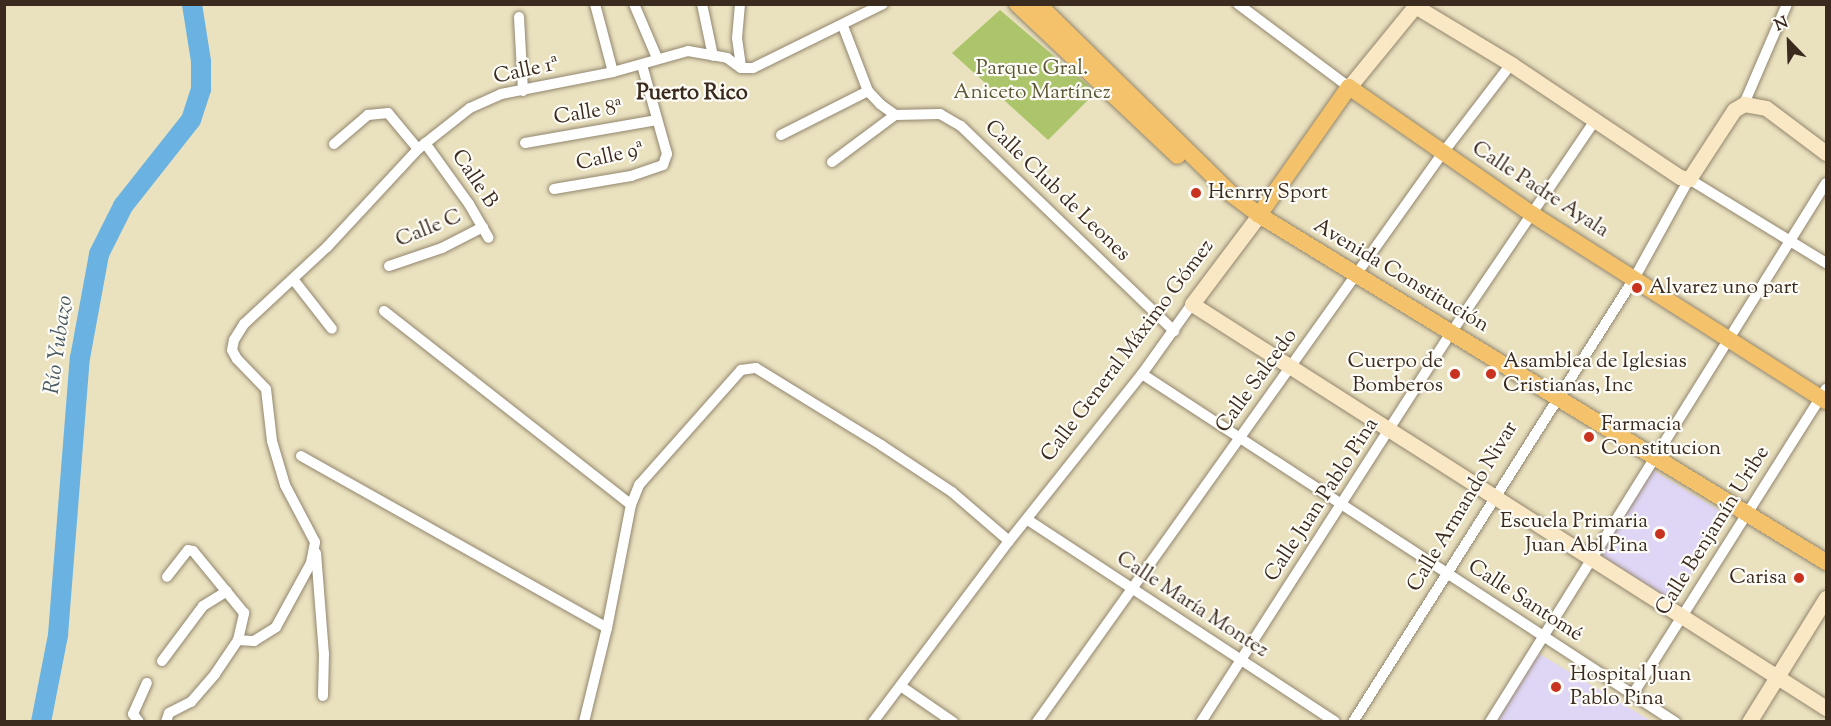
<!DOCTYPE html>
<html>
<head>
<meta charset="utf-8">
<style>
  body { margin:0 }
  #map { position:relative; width:1831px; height:726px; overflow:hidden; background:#eae1bf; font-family:"Sorts Mill Goudy",serif }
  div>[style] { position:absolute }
  .built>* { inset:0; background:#dfd5f5 }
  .green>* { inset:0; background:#acc56b }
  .river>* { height:20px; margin:-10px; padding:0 10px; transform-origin:10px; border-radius:10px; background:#69b2e1 }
  .roads { filter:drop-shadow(0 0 2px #92866e) drop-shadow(0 0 2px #92866e) }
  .street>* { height:10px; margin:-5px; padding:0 5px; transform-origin:5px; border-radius:5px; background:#fff }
  .secondary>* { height:15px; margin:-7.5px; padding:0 7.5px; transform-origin:7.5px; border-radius:7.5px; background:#fae7c3 }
  .primary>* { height:16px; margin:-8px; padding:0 8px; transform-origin:8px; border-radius:8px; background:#f3c26a }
  .dots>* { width:16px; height:16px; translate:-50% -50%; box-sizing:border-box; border:3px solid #fdfcf7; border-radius:50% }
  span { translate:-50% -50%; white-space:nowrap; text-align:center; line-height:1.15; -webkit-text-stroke:4.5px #fdfcf7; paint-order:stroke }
  .park-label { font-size:21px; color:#5d5835 }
  .street-label { font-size:21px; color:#3b2a1e }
  .poi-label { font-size:21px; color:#3b2a1e }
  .left { translate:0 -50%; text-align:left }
  .right { translate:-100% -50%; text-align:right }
  .neighbourhood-label { font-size:22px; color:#3b2a1e; font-weight:700 }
  .water-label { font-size:22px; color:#4b5a62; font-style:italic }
  .frame { position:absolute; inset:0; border:6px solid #3b2a1e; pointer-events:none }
  .north { position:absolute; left:1759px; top:12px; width:60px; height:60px; -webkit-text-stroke:4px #fdfcf7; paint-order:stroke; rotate:337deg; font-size:16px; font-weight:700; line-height:24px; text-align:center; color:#3b2a1e }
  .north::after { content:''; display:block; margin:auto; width:21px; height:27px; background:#3b2a1e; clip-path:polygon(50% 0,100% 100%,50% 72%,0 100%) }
</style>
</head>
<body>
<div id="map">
  <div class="built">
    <div style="clip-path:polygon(1646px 466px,1727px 515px,1674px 603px,1592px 553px)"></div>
    <div style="clip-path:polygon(1538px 653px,1651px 721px,1496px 722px)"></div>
  </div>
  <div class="green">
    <div style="clip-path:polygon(1000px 10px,1096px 92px,1048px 140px,952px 53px)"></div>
  </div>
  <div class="river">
    <div style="left:41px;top:722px;width:89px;rotate:-78.9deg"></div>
    <div style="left:58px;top:635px;width:278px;rotate:-85.5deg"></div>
    <div style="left:80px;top:358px;width:106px;rotate:-79.6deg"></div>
    <div style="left:99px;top:254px;width:54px;rotate:-63.4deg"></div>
    <div style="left:123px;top:206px;width:110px;rotate:-51.7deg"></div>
    <div style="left:191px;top:120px;width:33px;rotate:-72deg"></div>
    <div style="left:201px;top:89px;width:28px;rotate:-90deg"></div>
    <div style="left:201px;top:61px;width:58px;rotate:-99deg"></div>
  </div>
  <div class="roads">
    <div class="street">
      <div style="left:595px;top:4px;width:70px;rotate:75.2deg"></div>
      <div style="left:634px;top:4px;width:59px;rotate:66.9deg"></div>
      <div style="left:702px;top:4px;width:53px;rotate:78.1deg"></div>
      <div style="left:740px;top:4px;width:34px;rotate:95deg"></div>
      <div style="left:737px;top:38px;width:30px;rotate:82deg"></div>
      <div style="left:1238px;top:4px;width:139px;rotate:36.8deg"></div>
      <div style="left:519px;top:17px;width:74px;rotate:86.9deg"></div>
      <div style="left:843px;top:26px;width:70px;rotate:69deg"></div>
      <div style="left:868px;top:91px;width:18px;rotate:47deg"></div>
      <div style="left:880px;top:104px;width:19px;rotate:36deg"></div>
      <div style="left:895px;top:115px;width:45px;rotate:-1.3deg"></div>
      <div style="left:940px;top:114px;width:24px;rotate:30deg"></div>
      <div style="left:961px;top:126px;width:296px;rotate:43.9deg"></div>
      <div style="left:1744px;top:104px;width:109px;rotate:-66.7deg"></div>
      <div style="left:781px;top:135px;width:97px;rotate:-26.8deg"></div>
      <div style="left:425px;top:143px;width:75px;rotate:54.2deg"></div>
      <div style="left:469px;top:204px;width:39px;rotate:60deg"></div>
      <div style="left:525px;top:143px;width:134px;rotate:-9.9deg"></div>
      <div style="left:334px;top:144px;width:45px;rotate:-40.5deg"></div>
      <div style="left:368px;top:115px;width:20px;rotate:-6deg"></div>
      <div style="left:388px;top:113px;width:47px;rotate:50.2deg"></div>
      <div style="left:832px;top:162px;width:79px;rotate:-36.7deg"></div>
      <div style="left:554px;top:189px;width:78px;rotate:-9.6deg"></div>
      <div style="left:631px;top:176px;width:34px;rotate:-19deg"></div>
      <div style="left:663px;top:165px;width:12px;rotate:-70deg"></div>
      <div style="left:667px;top:154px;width:92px;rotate:-105.7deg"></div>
      <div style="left:389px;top:266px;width:56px;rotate:-18.8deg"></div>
      <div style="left:442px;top:248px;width:46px;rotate:-27.1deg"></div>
      <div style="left:293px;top:279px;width:63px;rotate:52deg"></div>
      <div style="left:384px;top:311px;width:314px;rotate:38.1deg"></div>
      <div style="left:1142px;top:374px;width:637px;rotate:33.14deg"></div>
      <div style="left:301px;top:456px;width:351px;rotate:29.3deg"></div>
      <div style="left:1028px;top:520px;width:367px;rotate:33.3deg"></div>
      <div style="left:316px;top:553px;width:101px;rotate:85.5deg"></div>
      <div style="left:324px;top:654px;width:42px;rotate:91.4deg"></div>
      <div style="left:238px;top:640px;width:16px;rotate:4deg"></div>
      <div style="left:254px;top:641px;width:26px;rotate:-32deg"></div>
      <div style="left:276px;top:627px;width:73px;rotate:-61.3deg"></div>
      <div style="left:311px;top:563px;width:21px;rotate:-79deg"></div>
      <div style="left:315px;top:542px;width:64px;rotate:-117.8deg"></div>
      <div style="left:285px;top:485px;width:46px;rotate:-106.5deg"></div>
      <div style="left:272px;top:441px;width:52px;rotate:-96.6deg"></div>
      <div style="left:266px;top:389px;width:42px;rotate:-134deg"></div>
      <div style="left:237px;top:359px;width:10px;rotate:-119deg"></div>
      <div style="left:232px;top:350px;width:10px;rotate:-79deg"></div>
      <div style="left:234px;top:340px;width:19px;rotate:-58deg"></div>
      <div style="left:244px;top:324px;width:113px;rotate:-42.9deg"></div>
      <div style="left:327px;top:247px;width:134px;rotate:-47.1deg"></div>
      <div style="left:418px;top:149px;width:66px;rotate:-38.3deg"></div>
      <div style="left:470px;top:108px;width:34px;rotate:-24deg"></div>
      <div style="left:501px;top:94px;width:114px;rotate:-11.1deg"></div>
      <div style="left:613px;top:72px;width:78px;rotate:-15.6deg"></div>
      <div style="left:688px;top:51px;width:40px;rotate:10deg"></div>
      <div style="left:727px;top:58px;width:17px;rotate:36deg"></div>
      <div style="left:741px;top:68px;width:12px"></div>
      <div style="left:753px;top:68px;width:145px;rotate:-26.2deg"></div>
      <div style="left:162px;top:661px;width:69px;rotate:-53.3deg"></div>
      <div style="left:203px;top:606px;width:28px;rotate:-32deg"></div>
      <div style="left:902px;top:687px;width:62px;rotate:34.5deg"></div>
      <div style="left:1633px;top:694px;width:361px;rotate:-57.7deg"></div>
      <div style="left:139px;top:722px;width:10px;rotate:-127deg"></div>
      <div style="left:133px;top:714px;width:34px;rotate:-66deg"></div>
      <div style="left:166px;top:722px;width:9px;rotate:-72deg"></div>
      <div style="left:169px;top:713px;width:25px;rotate:-27deg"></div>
      <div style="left:191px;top:702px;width:37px;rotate:-49deg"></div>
      <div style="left:215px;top:674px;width:41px;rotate:-55.9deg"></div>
      <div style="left:238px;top:640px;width:28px;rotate:-77deg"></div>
      <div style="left:244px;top:613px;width:80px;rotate:-129.4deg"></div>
      <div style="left:193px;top:551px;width:5px;rotate:-169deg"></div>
      <div style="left:188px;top:550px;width:34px;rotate:128deg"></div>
      <div style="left:584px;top:722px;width:97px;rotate:-76.3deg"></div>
      <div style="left:607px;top:628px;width:125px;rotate:-79deg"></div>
      <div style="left:631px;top:505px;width:22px;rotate:-68deg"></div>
      <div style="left:639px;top:485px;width:154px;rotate:-48.4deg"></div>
      <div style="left:741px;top:370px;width:15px;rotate:-8deg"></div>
      <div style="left:756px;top:368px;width:147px;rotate:31.6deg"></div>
      <div style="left:881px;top:445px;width:85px;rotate:33.5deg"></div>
      <div style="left:952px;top:492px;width:75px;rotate:40.7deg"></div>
      <div style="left:873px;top:722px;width:226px;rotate:-53.1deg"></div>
      <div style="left:1009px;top:541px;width:213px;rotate:-51.5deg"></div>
      <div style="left:1142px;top:374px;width:86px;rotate:-54.5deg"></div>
      <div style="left:1037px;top:722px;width:698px;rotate:-54.51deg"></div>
      <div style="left:1442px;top:154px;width:113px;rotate:-52.5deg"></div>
      <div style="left:1201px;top:722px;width:462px;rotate:-57.3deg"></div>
      <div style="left:1451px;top:333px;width:257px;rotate:-55.9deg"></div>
      <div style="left:1353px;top:722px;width:527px;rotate:-57.64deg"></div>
      <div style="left:1635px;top:277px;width:112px;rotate:-61.1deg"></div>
      <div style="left:1689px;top:179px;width:161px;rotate:31.5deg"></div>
      <div style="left:1490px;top:722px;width:635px;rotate:-58.06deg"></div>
    </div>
    <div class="secondary">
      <div style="left:1349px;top:87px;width:104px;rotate:-50.8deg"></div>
      <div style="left:1415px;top:6px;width:112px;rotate:31.1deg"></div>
      <div style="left:1511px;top:64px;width:203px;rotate:33.8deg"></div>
      <div style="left:1680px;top:177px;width:9px;rotate:13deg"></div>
      <div style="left:1689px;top:179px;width:82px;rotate:-56.9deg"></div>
      <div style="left:1734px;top:110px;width:12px;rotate:-31deg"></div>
      <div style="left:1744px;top:104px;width:22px;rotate:10deg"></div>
      <div style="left:1766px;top:108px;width:75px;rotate:36.9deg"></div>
      <div style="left:1259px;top:215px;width:111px;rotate:127deg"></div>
      <div style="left:1192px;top:304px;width:752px;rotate:32.51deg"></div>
      <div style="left:1749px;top:722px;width:146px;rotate:-58.2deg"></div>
    </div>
    <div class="primary">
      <div style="left:1017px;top:4px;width:221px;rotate:43.4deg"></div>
      <div style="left:1038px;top:4px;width:269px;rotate:44.5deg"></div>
      <div style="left:1230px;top:193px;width:36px;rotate:37deg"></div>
      <div style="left:1259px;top:215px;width:665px;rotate:31.47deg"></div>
      <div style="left:1259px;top:215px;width:156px;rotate:-54.9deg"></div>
      <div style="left:1349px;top:87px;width:223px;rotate:34.8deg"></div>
      <div style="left:1532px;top:214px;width:348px;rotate:32.5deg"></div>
    </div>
  </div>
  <div class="dots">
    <div style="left:1196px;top:193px;background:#c8321e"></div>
    <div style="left:1637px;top:288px;background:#c8321e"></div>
    <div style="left:1455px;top:374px;background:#c8321e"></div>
    <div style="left:1491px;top:374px;background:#c8321e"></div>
    <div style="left:1589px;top:437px;background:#c8321e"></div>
    <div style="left:1660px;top:534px;background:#c8321e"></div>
    <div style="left:1799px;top:578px;background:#c8321e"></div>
    <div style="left:1556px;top:687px;background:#c8321e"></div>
  </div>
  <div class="park-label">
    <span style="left:1032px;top:81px">Parque Gral.<br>Aniceto Martínez</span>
  </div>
  <div class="street-label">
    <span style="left:526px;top:71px;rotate:-12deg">Calle 1ª</span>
    <span style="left:588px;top:113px;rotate:-9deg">Calle 8ª</span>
    <span style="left:610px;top:157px;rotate:-13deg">Calle 9ª</span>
    <span style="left:474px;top:179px;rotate:56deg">Calle B</span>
    <span style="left:1540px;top:190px;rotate:33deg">Calle Padre Ayala</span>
    <span style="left:1057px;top:191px;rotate:44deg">Calle Club de Leones</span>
    <span style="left:429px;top:229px;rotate:-22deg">Calle C</span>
    <span style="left:1401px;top:276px;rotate:31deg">Avenida Constitución</span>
    <span style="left:1128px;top:351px;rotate:-53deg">Calle General Máximo Gómez</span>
    <span style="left:1257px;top:381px;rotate:-54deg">Calle Salcedo</span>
    <span style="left:1322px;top:500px;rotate:-57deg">Calle Juan Pablo Pina</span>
    <span style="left:1463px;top:507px;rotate:-59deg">Calle Armando Nivar</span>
    <span style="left:1713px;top:531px;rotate:-58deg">Calle Benjamín Uribe</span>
    <span style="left:1525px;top:601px;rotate:33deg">Calle Santomé</span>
    <span style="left:1192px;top:605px;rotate:33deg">Calle María Montez</span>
  </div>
  <div class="poi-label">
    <span class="left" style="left:1208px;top:193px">Henrry Sport</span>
    <span class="left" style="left:1649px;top:288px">Alvarez uno part</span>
    <span class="right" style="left:1443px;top:374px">Cuerpo de<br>Bomberos</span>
    <span class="left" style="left:1503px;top:374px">Asamblea de Iglesias<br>Cristianas, Inc</span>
    <span class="left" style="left:1601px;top:437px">Farmacia<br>Constitucion</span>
    <span class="right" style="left:1648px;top:534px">Escuela Primaria<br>Juan Abl Pina</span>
    <span class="right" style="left:1787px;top:578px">Carisa</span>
    <span class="left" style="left:1570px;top:687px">Hospital Juan<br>Pablo Pina</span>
  </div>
  <div class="neighbourhood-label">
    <span style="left:692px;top:95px">Puerto Rico</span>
  </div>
  <div class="water-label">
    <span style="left:60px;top:345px;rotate:-82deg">Río Yubazo</span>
  </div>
  <div class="frame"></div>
  <div class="north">N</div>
</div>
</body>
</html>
